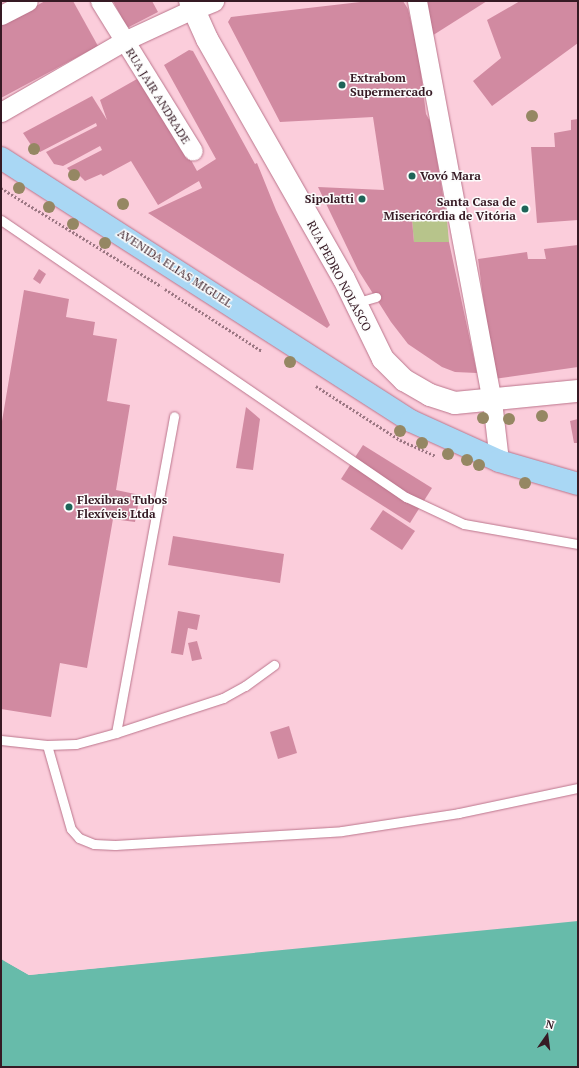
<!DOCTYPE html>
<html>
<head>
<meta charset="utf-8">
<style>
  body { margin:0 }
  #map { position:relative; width:579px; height:1068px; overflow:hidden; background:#fbcddb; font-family:"PT Serif",serif }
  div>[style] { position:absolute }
  .green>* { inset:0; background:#b7c48b }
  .water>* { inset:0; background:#67bbaa }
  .pier>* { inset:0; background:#fbcddb }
  .building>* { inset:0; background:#d18aa1 }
  .path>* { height:2.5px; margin-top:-1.25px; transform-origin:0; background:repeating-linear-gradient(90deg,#9c7783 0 2px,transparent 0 4px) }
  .roads { filter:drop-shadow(0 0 1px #bb758c) drop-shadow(0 0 1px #bb758c) }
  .service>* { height:9px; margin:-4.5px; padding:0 4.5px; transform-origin:4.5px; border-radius:4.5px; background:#fff }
  .minor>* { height:19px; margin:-9.5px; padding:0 9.5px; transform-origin:9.5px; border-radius:9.5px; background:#fff }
  .secondary>* { height:22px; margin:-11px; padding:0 11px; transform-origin:11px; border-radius:11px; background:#fff }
  .primary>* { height:22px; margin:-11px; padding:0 11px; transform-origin:11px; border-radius:11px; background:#a9d7f4 }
  .trees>* { width:12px; height:12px; margin:-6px; border-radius:50%; background:#958763 }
  .dots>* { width:11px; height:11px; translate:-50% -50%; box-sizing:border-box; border:2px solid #fcfcfc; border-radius:50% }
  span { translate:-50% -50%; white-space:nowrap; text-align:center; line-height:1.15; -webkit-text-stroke:3px #fcfcfc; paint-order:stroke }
  .poi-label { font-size:12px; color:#361a24; font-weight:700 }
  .left { translate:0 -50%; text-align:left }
  .right { translate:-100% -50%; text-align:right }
  .street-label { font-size:12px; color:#361a24 }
  .frame { position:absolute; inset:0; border:2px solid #361a24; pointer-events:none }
  .north { position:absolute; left:527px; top:1016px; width:40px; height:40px; -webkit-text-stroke:3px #fcfcfc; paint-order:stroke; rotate:14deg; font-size:11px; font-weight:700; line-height:16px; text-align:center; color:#361a24 }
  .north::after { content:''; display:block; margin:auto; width:14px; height:18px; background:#361a24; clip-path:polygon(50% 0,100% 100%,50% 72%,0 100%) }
</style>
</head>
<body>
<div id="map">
  <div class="green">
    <div style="clip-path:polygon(412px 220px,447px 220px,449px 242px,414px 242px)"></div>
  </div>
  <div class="water">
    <div style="clip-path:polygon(578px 921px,578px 1067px,1px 1067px,1px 959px,29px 975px)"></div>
  </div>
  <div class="pier">
    <div style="clip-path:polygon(578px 919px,29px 975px,1px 959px,30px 973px)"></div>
  </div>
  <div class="building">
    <div style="clip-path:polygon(45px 1px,73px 1px,98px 46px,1px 98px,1px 25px)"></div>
    <div style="clip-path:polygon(113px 1px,152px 1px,158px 12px,127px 28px)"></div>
    <div style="clip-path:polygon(369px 1px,403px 1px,408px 9px,419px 57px,426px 114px,431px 123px,447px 220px,412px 220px,414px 242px,449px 242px,477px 373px,455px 372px,442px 367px,408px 344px,391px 322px,358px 270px,318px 187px,384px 190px,373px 117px,280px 122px,228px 22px,231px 17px)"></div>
    <div style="clip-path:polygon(420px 1px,487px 1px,427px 39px)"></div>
    <div style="clip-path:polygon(520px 1px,578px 1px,578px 43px,492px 106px,473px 81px,501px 58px,487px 20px)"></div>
    <div style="clip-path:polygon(189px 50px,193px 51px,255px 164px,257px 163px,276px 210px,330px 325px,327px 328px,148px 213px,202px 188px,199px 181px,158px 205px,131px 161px,103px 176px,101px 174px,85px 181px,79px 175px,74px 176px,67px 168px,102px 150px,100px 146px,63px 166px,54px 164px,46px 152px,97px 126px,96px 123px,40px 152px,31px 145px,23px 133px,92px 96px,107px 120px,100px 100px,144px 75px,197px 171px,216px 159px,164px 65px)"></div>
    <div style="clip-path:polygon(578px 119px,578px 220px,537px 223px,531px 147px,555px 147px,554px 133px,571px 130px,571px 120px)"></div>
    <div style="clip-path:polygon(578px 245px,578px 367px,494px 379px,478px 259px,527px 252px,528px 259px,546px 259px,544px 249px)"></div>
    <div style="clip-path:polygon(39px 269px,46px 274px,40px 284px,33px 279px)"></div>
    <div style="clip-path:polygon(24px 290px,69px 299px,66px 317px,95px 322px,93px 335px,117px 339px,107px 401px,130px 405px,116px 490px,140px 495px,135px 522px,113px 519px,87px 668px,60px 663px,51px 717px,1px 709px,1px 427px)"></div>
    <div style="clip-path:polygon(246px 407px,260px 419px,253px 470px,236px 468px)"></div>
    <div style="clip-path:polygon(578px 419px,578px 443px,574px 443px,570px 421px)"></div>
    <div style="clip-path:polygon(363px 445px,432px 488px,410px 523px,341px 479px)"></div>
    <div style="clip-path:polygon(383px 510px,415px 531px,402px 550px,370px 529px)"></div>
    <div style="clip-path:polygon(173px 536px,284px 554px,280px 583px,168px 565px)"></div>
    <div style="clip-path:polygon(178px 611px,200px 615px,197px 630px,188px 628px,183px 655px,171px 653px)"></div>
    <div style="clip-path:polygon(197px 641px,202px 659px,192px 661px,188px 643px)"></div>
    <div style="clip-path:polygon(289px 726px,297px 753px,278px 759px,270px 732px)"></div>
  </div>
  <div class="path">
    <div style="left:1px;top:188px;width:188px;rotate:31.5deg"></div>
    <div style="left:165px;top:289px;width:115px;rotate:32.6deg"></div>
    <div style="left:316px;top:386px;width:100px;rotate:32.7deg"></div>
    <div style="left:400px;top:440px;width:39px;rotate:24deg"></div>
  </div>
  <div class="roads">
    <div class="service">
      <div style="left:1px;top:220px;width:491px;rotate:34.4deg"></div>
      <div style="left:406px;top:497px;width:64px;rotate:25deg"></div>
      <div style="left:464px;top:524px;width:116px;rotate:10deg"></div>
      <div style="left:355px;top:303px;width:22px;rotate:-16deg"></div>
      <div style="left:116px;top:733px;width:322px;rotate:-79.6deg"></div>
      <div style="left:1px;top:740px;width:46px;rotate:6.2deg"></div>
      <div style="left:47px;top:745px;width:29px;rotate:-2deg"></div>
      <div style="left:76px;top:744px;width:41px;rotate:-15.4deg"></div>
      <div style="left:116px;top:733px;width:113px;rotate:-18.1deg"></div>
      <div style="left:223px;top:698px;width:25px;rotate:-29deg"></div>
      <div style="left:245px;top:686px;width:36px;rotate:-36deg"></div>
      <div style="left:47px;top:745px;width:87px;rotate:74.1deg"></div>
      <div style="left:71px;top:829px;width:12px;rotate:48deg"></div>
      <div style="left:79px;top:838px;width:16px;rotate:22deg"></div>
      <div style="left:94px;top:844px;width:21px;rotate:3deg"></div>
      <div style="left:115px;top:845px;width:227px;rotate:-3.5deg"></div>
      <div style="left:342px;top:831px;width:118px;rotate:-8.7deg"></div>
      <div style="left:459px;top:813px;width:122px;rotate:-11.9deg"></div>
    </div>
    <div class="minor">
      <div style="left:100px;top:1px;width:176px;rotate:58.2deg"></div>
      <div style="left:417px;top:1px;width:407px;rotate:79.4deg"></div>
      <div style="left:492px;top:401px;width:60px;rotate:83.3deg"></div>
      <div style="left:1px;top:15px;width:30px;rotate:-27deg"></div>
      <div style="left:1px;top:112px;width:142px;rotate:-30deg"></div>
      <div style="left:124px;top:41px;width:76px;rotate:-24.9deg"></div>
    </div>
    <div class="secondary">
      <div style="left:190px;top:1px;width:42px;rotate:65.9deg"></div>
      <div style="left:207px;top:39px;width:276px;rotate:60.3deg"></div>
      <div style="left:344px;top:279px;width:89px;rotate:64deg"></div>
      <div style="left:383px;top:359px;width:30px;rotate:45deg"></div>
      <div style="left:404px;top:380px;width:30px;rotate:30deg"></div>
      <div style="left:430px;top:395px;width:26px;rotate:18deg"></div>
      <div style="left:455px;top:403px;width:124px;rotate:-5.6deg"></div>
      <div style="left:193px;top:9px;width:22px;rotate:-22deg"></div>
    </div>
    <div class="primary">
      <div style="left:1px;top:158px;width:487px;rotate:32.7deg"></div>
      <div style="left:411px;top:421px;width:97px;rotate:24.4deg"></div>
      <div style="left:499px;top:461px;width:82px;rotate:16.2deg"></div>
    </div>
  </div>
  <div class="trees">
    <div style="left:532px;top:116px"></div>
    <div style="left:34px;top:149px"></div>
    <div style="left:74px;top:175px"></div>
    <div style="left:19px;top:188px"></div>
    <div style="left:123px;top:204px"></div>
    <div style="left:49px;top:207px"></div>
    <div style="left:73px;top:224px"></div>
    <div style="left:105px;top:243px"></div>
    <div style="left:290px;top:362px"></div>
    <div style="left:542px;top:416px"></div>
    <div style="left:483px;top:418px"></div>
    <div style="left:509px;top:419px"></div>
    <div style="left:400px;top:431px"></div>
    <div style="left:422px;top:443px"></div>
    <div style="left:448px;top:454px"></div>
    <div style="left:467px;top:460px"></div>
    <div style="left:479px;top:465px"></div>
    <div style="left:525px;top:483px"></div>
  </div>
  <div class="dots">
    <div style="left:342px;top:85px;background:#1e6458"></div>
    <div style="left:412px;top:176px;background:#1e6458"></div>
    <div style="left:362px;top:199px;background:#1e6458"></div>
    <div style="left:525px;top:209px;background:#1e6458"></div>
    <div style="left:69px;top:507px;background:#1e6458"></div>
  </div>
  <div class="poi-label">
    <span class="left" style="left:350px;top:85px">Extrabom<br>Supermercado</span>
    <span class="left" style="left:420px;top:176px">Vovó Mara</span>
    <span class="right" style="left:354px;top:199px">Sipolatti</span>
    <span class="right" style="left:516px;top:209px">Santa Casa de<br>Misericórdia de Vitória</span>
    <span class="left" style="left:77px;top:507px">Flexibras Tubos<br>Flexíveis Ltda</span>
  </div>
  <div class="street-label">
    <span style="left:158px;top:96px;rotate:58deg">RUA JAIR ANDRADE</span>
    <span style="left:175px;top:268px;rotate:33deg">AVENIDA ELIAS MIGUEL</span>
    <span style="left:339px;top:276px;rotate:62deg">RUA PEDRO NOLASCO</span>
  </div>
  <div class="frame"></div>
  <div class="north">N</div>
</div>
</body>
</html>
